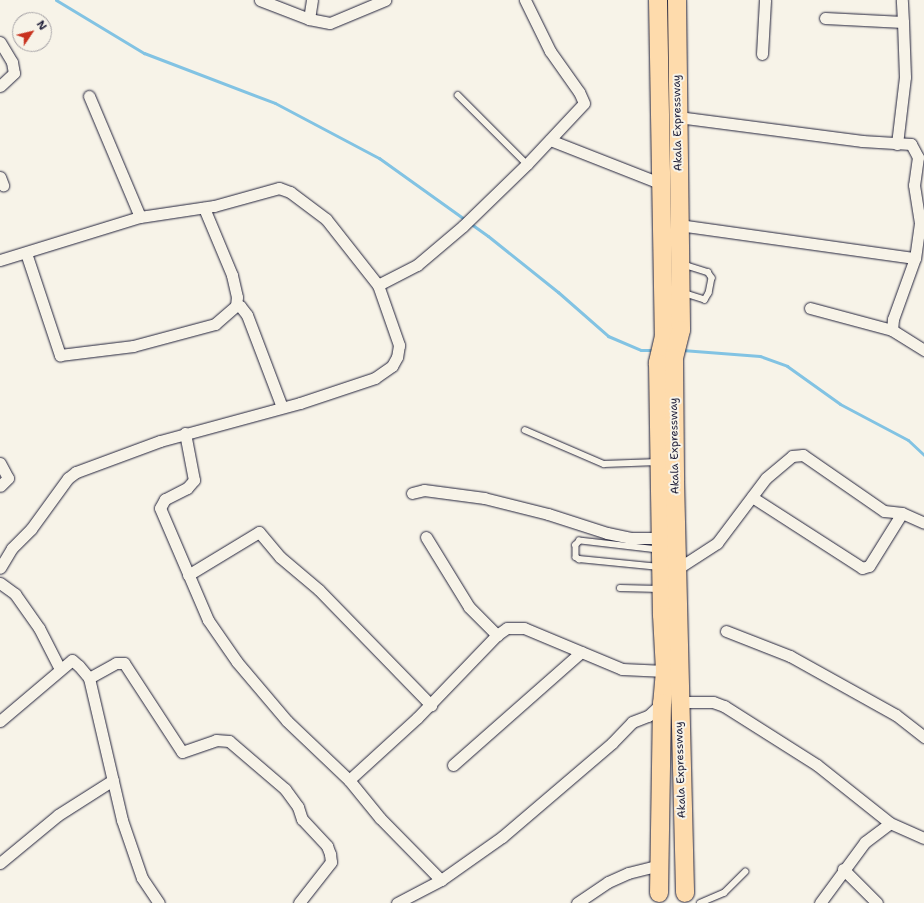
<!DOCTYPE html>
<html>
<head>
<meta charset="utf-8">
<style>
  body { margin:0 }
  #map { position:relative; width:924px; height:903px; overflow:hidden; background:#f7f3e8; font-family:"Shantell Sans",sans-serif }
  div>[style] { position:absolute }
  .stream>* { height:3px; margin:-1.5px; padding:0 1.5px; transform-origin:1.5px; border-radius:1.5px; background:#82c3e3 }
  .roads { filter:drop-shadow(0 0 1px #22223b) drop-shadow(0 0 1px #22223b) }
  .lane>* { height:5.5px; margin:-2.75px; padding:0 2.75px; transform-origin:2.75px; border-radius:2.75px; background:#f7f3e8 }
  .street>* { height:11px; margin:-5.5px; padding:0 5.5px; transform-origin:5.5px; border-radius:5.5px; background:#f7f3e8 }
  .primary>* { height:18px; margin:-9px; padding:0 9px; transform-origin:9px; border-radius:9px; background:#fedbac }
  span { translate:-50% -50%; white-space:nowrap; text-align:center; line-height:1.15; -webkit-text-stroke:4px #f7f3e8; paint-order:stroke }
  .street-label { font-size:11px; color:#22223b }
  .north { position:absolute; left:12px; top:12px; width:40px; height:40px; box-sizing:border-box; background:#f7f3e8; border:1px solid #a29fa3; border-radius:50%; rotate:55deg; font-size:11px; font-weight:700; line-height:16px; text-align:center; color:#22223b }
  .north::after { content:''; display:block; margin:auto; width:14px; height:18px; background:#c8321e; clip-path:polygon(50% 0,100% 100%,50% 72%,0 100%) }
</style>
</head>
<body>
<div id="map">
  <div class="stream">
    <div style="left:56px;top:0;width:103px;rotate:31.1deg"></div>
    <div style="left:144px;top:53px;width:140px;rotate:20.9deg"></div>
    <div style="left:275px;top:103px;width:118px;rotate:27.9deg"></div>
    <div style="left:379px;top:158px;width:134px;rotate:35.6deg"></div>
    <div style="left:488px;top:236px;width:90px;rotate:38.7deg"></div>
    <div style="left:558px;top:292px;width:67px;rotate:41.3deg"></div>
    <div style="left:608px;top:336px;width:36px;rotate:23deg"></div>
    <div style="left:641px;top:350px;width:13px"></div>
    <div style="left:682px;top:350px;width:78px;rotate:4.4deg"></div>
    <div style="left:760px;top:356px;width:29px;rotate:20deg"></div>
    <div style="left:787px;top:366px;width:65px;rotate:35.6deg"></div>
    <div style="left:840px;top:404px;width:77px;rotate:27.9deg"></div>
    <div style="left:908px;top:440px;width:22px;rotate:43deg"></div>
  </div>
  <div class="roads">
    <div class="lane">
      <div style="left:458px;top:95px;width:98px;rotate:45deg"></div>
      <div style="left:685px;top:262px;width:5px;rotate:53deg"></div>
      <div style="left:688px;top:266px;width:21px;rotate:17deg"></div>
      <div style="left:708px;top:272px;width:7px;rotate:56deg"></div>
      <div style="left:712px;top:278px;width:15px;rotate:101deg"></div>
      <div style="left:709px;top:293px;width:8px;rotate:120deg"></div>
      <div style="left:705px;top:300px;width:21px;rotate:-163deg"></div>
      <div style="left:525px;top:430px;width:86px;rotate:23.3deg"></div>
      <div style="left:604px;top:464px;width:54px;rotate:-2.1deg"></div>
      <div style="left:658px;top:550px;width:79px;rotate:-173.4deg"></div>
      <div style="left:580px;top:541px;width:6px;rotate:135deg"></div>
      <div style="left:576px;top:545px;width:12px;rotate:90deg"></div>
      <div style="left:576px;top:557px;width:4px;rotate:34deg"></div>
      <div style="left:579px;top:559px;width:81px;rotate:5.6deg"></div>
      <div style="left:620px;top:588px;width:40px;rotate:1.4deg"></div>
      <div style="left:700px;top:903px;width:26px;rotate:-23deg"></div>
      <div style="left:724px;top:893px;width:30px;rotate:-45deg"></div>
    </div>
    <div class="street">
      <div style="left:260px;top:0;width:53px;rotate:21.2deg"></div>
      <div style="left:309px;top:19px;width:21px;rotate:11deg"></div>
      <div style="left:330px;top:23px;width:60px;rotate:-22.7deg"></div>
      <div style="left:825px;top:18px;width:78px;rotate:2.9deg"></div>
      <div style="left:903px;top:22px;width:22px;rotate:-93deg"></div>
      <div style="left:309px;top:19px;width:19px;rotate:-81deg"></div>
      <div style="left:0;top:42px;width:23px;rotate:59deg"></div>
      <div style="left:12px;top:62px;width:11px;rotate:80deg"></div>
      <div style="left:14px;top:73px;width:19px;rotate:137deg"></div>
      <div style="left:762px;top:54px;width:54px;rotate:-86.8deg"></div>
      <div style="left:89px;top:96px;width:131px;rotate:67.1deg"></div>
      <div style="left:678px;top:117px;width:186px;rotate:7.4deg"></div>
      <div style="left:862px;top:141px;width:49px;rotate:3.5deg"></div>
      <div style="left:911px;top:144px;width:15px;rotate:62deg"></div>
      <div style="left:918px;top:157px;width:28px;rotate:98deg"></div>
      <div style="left:914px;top:185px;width:38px;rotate:81deg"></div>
      <div style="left:920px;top:223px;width:35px;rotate:98deg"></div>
      <div style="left:915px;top:258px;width:65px;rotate:109.8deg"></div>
      <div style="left:893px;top:319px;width:11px;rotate:95deg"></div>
      <div style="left:550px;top:140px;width:118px;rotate:21.4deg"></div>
      <div style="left:897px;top:144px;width:67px;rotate:-83.2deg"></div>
      <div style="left:905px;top:77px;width:55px;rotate:-92.1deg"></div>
      <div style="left:0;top:177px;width:9px;rotate:69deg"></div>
      <div style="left:679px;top:225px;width:238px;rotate:8deg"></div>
      <div style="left:26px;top:253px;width:108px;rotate:71.6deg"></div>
      <div style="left:60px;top:355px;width:74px;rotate:-7deg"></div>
      <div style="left:133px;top:346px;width:85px;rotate:-15deg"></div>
      <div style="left:215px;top:324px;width:28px;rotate:-41deg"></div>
      <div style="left:236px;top:306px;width:9px;rotate:-84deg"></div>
      <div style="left:237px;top:297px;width:23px;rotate:-103deg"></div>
      <div style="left:232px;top:275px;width:73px;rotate:-112.7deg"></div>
      <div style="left:0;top:260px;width:146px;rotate:-17.1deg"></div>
      <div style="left:140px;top:217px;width:75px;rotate:-8.5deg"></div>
      <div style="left:214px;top:206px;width:67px;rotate:-15.5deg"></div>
      <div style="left:279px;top:188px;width:12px;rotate:20deg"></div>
      <div style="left:290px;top:192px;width:45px;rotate:36.9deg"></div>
      <div style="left:326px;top:219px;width:84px;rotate:51.8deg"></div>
      <div style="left:378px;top:285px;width:64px;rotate:70.7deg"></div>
      <div style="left:399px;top:345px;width:12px;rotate:99deg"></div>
      <div style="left:397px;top:357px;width:10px;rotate:119deg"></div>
      <div style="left:392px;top:366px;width:21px;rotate:145deg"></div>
      <div style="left:375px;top:378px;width:79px;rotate:161.6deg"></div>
      <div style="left:300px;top:403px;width:145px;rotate:164.8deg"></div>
      <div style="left:160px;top:441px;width:90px;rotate:159.7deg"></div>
      <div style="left:76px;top:472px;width:10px;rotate:143deg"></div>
      <div style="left:68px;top:478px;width:63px;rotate:126deg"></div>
      <div style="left:31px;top:529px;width:27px;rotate:135deg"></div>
      <div style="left:12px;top:548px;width:23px;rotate:121deg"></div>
      <div style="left:378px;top:285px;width:44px;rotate:-27.1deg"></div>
      <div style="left:417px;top:265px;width:60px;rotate:-40.3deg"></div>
      <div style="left:463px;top:226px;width:89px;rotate:-44.1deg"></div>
      <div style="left:527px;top:164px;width:83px;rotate:-46.9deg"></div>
      <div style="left:584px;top:103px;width:12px;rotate:-114deg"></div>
      <div style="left:579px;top:92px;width:50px;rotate:-125.3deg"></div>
      <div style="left:550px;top:51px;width:57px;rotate:-116.1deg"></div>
      <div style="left:236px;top:306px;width:4px"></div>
      <div style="left:240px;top:306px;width:11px;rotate:52deg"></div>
      <div style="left:247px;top:315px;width:98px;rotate:69.2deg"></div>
      <div style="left:810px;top:308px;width:85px;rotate:15deg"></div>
      <div style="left:892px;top:330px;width:38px;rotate:32deg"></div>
      <div style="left:185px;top:433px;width:48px;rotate:79.2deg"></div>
      <div style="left:194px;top:480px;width:11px;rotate:131deg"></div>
      <div style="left:187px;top:488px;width:25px;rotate:153deg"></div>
      <div style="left:165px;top:499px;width:10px;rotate:119deg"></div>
      <div style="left:160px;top:508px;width:122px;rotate:66.8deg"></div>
      <div style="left:208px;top:620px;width:51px;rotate:55.4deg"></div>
      <div style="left:237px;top:662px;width:77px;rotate:49.7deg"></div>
      <div style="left:287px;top:721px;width:86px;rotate:43.6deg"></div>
      <div style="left:349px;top:780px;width:92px;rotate:-42.4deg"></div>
      <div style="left:417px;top:718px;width:115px;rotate:-46.1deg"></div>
      <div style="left:497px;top:635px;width:12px;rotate:-35deg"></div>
      <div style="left:507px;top:628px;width:17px"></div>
      <div style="left:524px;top:628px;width:106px;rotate:22.7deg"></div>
      <div style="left:622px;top:669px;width:43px;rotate:2.7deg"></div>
      <div style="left:0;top:463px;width:17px;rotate:62deg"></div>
      <div style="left:8px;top:478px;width:11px;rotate:135deg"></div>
      <div style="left:412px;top:493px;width:12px;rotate:-14deg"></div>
      <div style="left:424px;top:490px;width:61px;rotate:7.6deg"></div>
      <div style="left:484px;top:498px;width:66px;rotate:14deg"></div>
      <div style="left:548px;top:514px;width:62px;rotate:17.9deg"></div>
      <div style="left:607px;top:533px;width:24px;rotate:12deg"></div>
      <div style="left:630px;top:538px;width:31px"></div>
      <div style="left:752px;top:497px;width:131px;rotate:32.8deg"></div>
      <div style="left:862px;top:568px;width:7px;rotate:-16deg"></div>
      <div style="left:869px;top:566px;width:62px;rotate:-58.1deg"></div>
      <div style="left:426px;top:537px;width:82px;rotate:58.4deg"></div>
      <div style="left:469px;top:607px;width:40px;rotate:45deg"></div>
      <div style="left:677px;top:569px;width:48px;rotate:-33deg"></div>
      <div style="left:717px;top:543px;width:81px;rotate:-53deg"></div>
      <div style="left:766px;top:478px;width:34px;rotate:-40deg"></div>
      <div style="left:792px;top:456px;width:11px;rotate:-5deg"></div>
      <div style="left:803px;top:455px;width:98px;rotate:34.7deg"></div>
      <div style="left:884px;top:511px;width:18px;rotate:6deg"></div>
      <div style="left:902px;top:513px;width:24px;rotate:24deg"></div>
      <div style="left:188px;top:575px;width:83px;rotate:-31.2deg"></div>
      <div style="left:259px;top:532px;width:33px;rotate:50deg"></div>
      <div style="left:280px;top:557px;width:51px;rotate:40.2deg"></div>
      <div style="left:319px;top:590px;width:161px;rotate:45.8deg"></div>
      <div style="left:0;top:583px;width:19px;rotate:36deg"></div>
      <div style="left:15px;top:594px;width:42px;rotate:54.8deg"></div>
      <div style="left:39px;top:628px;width:46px;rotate:62.9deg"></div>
      <div style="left:726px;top:631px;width:69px;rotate:21.3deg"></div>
      <div style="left:790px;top:656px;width:121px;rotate:29.1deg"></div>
      <div style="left:896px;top:715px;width:36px;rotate:38deg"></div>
      <div style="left:89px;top:678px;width:31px;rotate:-29deg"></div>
      <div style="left:116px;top:663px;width:8px"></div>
      <div style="left:124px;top:663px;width:106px;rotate:56.9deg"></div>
      <div style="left:182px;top:752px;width:36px;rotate:-19deg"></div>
      <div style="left:216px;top:740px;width:13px;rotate:4deg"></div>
      <div style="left:229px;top:741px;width:74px;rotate:40.6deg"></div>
      <div style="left:285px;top:789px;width:22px;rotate:54deg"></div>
      <div style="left:298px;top:807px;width:13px;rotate:72deg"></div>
      <div style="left:302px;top:819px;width:37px;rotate:47deg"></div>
      <div style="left:327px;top:846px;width:9px;rotate:69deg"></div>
      <div style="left:330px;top:854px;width:8px;rotate:83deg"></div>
      <div style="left:331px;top:862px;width:52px;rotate:128deg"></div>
      <div style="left:680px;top:702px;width:33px"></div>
      <div style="left:713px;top:702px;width:12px;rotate:20deg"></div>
      <div style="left:724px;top:706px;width:110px;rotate:32.4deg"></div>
      <div style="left:817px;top:765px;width:93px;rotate:38.5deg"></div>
      <div style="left:890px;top:823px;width:37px;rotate:24deg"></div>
      <div style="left:0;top:721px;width:94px;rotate:-40.3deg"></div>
      <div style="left:72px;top:660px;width:9px;rotate:41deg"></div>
      <div style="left:79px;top:666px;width:16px;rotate:50deg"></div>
      <div style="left:89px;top:678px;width:146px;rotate:76.9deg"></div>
      <div style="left:122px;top:820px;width:61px;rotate:71deg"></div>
      <div style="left:142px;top:878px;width:30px;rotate:56deg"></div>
      <div style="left:453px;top:765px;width:171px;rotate:-41.4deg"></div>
      <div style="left:349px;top:780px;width:49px;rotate:50.8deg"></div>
      <div style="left:380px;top:818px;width:87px;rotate:45.5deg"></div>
      <div style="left:0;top:863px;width:75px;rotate:-39.6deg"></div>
      <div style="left:58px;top:815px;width:65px;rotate:-32.5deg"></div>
      <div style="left:843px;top:869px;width:48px;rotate:45deg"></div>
      <div style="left:397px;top:903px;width:50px;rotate:-27.6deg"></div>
      <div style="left:441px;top:880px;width:75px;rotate:-35.2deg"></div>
      <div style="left:502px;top:837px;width:145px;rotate:-40.5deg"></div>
      <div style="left:612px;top:743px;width:29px;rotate:-46deg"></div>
      <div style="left:632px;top:722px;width:17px;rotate:-21deg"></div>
      <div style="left:648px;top:716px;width:19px;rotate:-43deg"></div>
      <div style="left:577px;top:903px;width:37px;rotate:-34deg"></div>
      <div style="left:608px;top:882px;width:22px;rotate:-24deg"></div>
      <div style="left:628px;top:873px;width:33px;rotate:-14deg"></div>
      <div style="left:820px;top:903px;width:76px;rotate:-53.6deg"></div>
      <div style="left:865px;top:842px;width:31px;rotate:-37deg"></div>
    </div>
    <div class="primary">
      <div style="left:658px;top:0;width:336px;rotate:89deg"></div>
      <div style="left:664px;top:336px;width:28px;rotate:103deg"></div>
      <div style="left:658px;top:363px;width:252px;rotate:89.1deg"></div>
      <div style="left:662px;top:615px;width:56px;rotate:86.9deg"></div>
      <div style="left:665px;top:671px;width:32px;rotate:95deg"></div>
      <div style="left:662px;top:703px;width:190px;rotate:90.9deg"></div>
      <div style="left:677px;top:0;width:330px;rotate:89.3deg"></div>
      <div style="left:681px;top:330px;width:29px;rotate:104deg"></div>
      <div style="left:674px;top:358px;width:123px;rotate:89.5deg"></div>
      <div style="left:675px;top:481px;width:412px;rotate:88.6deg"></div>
    </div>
  </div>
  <div class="street-label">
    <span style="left:678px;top:123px;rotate:-91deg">Akala Expressway</span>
    <span style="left:675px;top:446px;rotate:-91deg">Akala Expressway</span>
    <span style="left:681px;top:770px;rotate:-92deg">Akala Expressway</span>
  </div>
  <div class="north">N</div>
</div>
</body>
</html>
